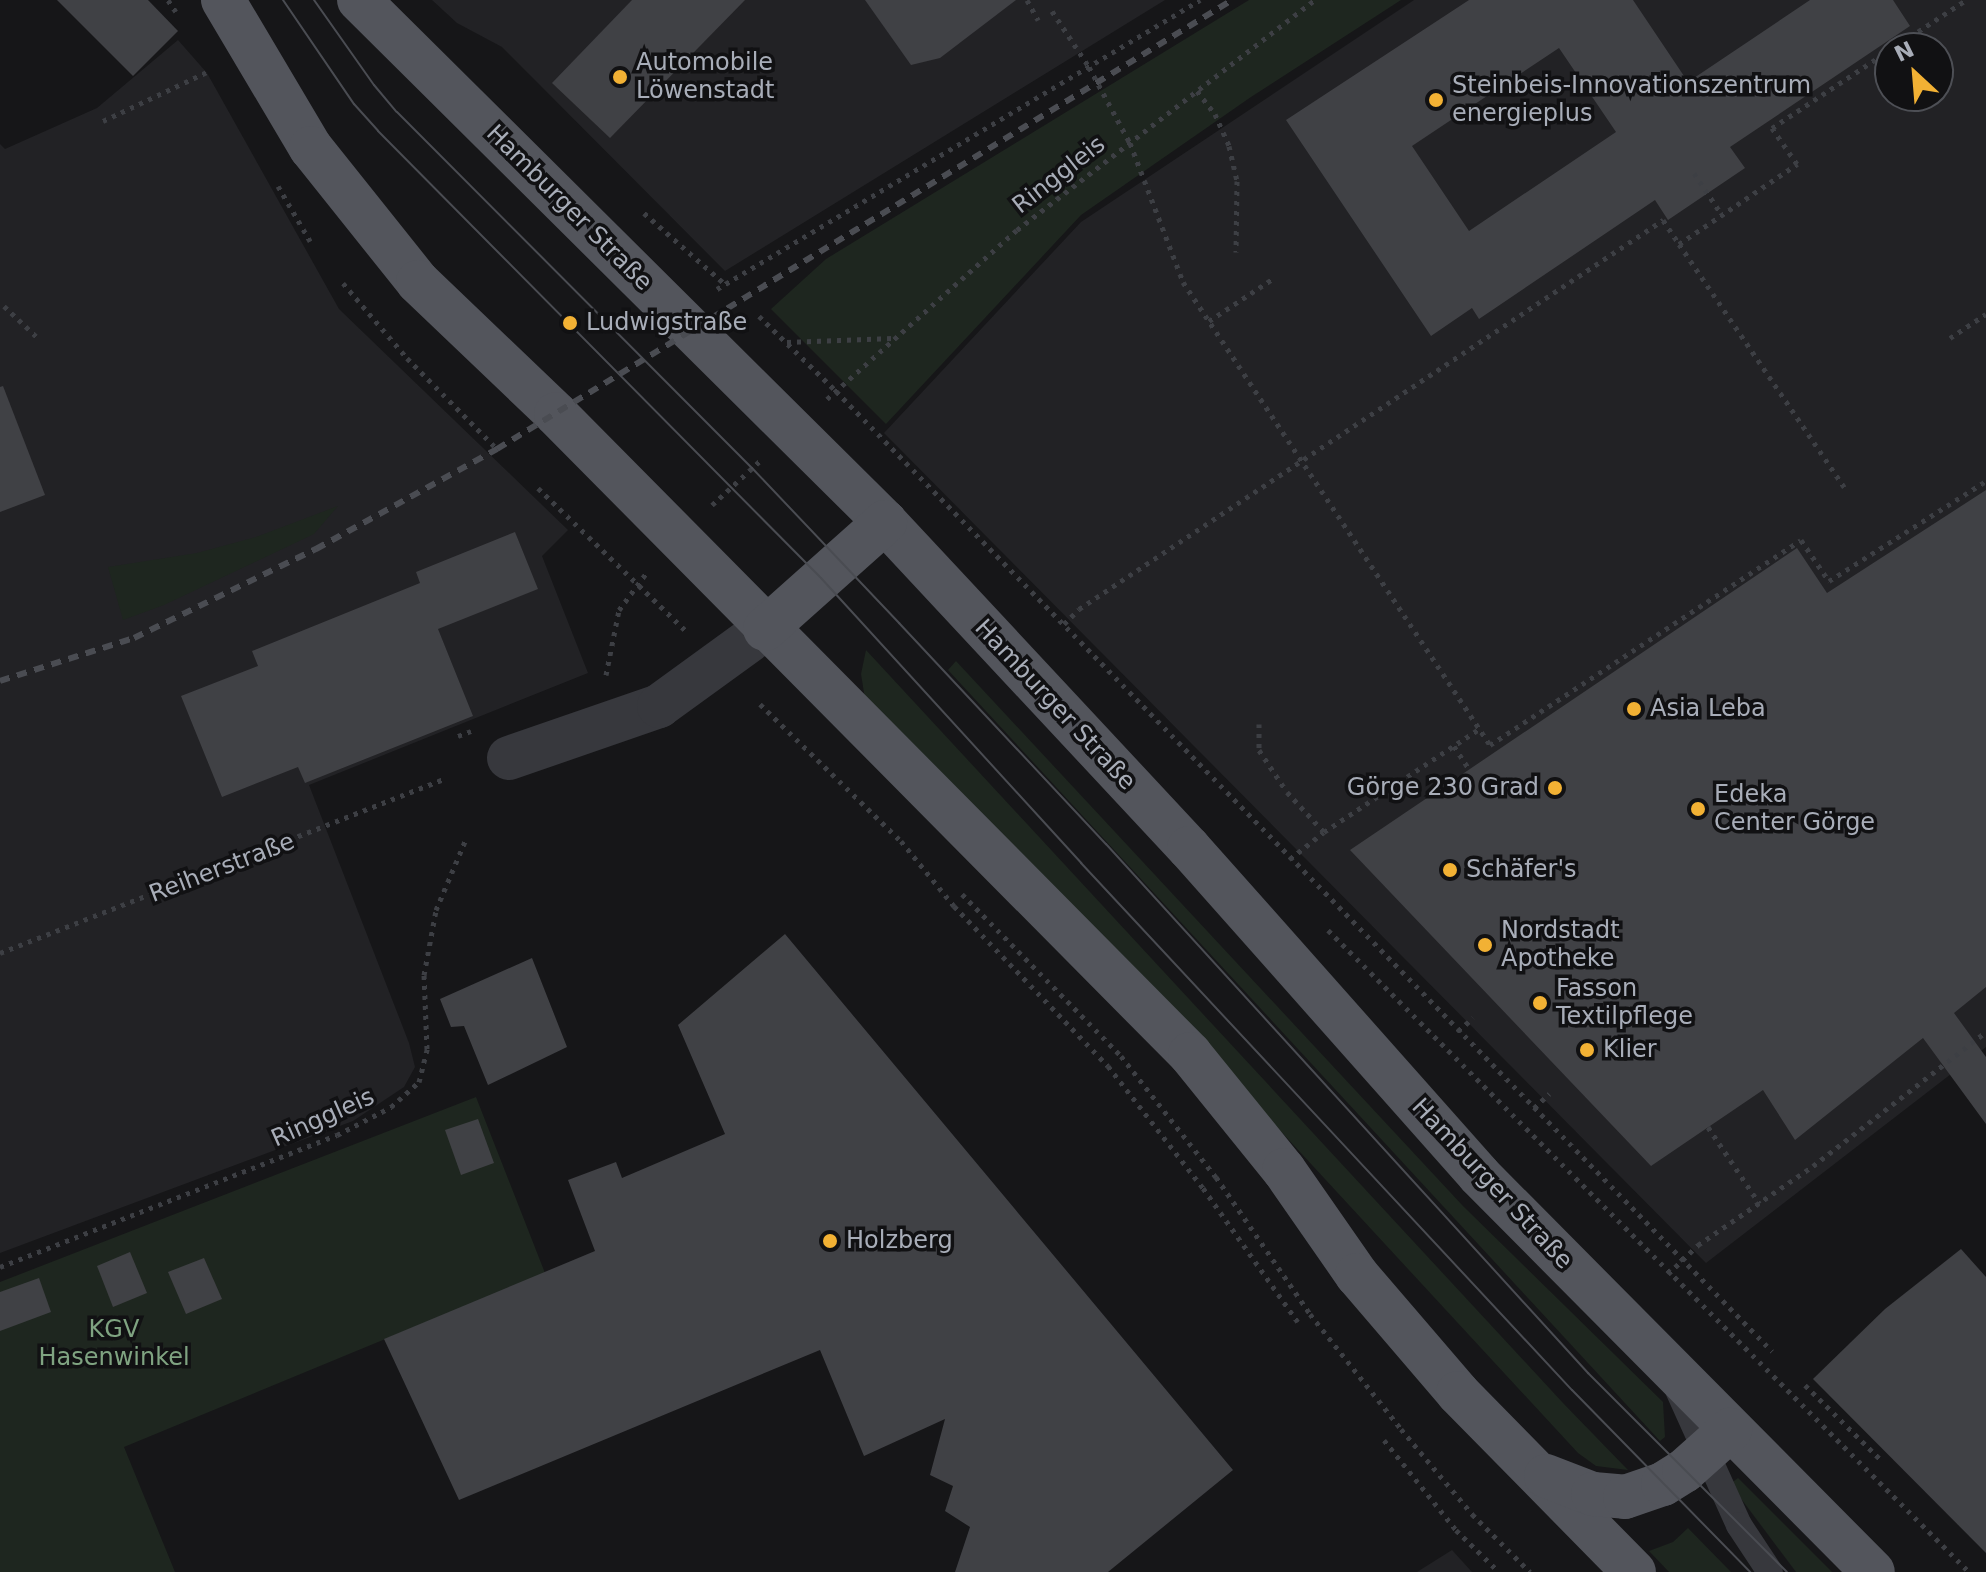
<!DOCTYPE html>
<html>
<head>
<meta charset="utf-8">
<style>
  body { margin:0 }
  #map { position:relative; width:1986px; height:1572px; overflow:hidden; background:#161618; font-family:"DejaVu Sans",sans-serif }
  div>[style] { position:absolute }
  .built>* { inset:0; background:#222225 }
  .green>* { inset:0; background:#1e261f }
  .building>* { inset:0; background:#404145 }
  .path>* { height:5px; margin-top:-2.5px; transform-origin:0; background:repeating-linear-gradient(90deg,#3d3f44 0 4px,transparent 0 10px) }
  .service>* { height:26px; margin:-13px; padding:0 13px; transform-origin:13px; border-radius:13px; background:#37383d }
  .minor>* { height:44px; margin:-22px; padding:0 22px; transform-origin:22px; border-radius:22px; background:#37383d }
  .primary>* { height:44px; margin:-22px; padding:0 22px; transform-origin:22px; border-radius:22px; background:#53555c }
  .tram>* { height:2px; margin:-1px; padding:0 1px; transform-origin:1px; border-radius:1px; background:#4a4c52 }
  .rail>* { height:6px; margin-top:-3px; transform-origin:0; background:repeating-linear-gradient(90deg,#4a4c52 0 10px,transparent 0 18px) }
  .dots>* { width:22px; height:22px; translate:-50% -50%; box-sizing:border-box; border:4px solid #111113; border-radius:50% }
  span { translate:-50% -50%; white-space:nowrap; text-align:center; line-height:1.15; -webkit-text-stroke:7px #111113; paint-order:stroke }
  .poi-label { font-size:24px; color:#a8adb8 }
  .left { translate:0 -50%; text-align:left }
  .right { translate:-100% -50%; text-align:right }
  .street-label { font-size:24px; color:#a8adb8 }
  .park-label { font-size:24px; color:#7fa381 }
  .north { position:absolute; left:1874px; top:32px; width:80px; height:80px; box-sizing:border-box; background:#111113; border:2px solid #4d4f55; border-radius:50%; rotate:334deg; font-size:22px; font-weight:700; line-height:32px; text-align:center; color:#a8adb8 }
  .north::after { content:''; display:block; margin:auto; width:28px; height:36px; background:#f2b134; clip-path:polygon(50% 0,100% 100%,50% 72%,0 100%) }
</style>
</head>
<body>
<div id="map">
  <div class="built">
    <div style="clip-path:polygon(432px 0,1165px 0,725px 271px,502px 47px,457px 23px)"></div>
    <div style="clip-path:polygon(evenodd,1414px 0,1986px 0,1986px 1047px,1706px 1263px,884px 433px,1081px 222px,1414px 0,1890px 48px,1938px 48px,1938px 96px,1890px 96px,1890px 48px)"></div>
    <div style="clip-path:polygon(178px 40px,207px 73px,339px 309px,568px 530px,542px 556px,588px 673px,309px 785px,409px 1043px,415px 1067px,404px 1087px,353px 1121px,0 1253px,0 144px,5px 149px,97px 108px)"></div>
    <div style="clip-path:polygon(1452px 1550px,1472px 1572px,1417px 1572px)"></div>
  </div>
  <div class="green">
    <div style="clip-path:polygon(1249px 0,1401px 0,1251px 97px,1081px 215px,886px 424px,771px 309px,826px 259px)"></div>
    <div style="clip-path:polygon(338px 506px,314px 534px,164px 605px,123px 620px,108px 567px,197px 553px,256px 537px)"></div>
    <div style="clip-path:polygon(866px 650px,1563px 1403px,1628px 1470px,1596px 1466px,1578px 1453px,1190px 1033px,866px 705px,861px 674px)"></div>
    <div style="clip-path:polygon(956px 661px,1463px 1206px,1663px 1402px,1665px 1437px,1660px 1441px,948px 670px)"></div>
    <div style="clip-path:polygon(476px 1097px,545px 1273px,124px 1447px,175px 1572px,0 1572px,0 1282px)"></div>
    <div style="clip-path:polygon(1738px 1478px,1832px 1572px,1796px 1572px,1730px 1484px)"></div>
    <div style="clip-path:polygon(1688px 1528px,1731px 1572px,1669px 1572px,1649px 1551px,1673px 1542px)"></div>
  </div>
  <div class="building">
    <div style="clip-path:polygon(57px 0,148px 0,178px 31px,133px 76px)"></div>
    <div style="clip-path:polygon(632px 0,745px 0,610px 138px,552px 83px)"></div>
    <div style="clip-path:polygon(865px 0,1016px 0,940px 58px,911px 65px)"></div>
    <div style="clip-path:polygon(evenodd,1469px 0,1633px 0,1688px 82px,1810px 0,1893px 0,1910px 26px,1730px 147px,1745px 168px,1668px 220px,1655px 200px,1479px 319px,1472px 308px,1431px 336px,1286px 120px,1469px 0,1559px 48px,1616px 132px,1469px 231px,1412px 146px,1559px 48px)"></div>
    <div style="clip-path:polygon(3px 386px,45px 495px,0 512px,0 387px)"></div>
    <div style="clip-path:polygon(1986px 490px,1986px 987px,1954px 1013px,1986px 1057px,1986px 1124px,1923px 1038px,1795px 1140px,1763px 1090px,1651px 1166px,1350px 850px,1797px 548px,1827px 593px)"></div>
    <div style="clip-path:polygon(515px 532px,538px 589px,438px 629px,473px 716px,305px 783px,298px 767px,222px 797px,181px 696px,258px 666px,252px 651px,420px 583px,416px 572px)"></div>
    <div style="clip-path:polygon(785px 934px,1233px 1470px,1108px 1572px,955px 1572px,970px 1527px,945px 1511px,953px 1486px,930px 1475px,945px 1419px,864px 1456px,820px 1350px,459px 1500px,384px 1339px,595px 1251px,568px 1180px,616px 1162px,622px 1178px,725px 1134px,678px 1025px)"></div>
    <div style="clip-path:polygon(532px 958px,567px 1047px,488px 1085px,464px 1026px,451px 1027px,440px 999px)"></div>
    <div style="clip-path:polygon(478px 1119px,494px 1163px,461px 1175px,445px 1130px)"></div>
    <div style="clip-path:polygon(1961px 1249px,1986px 1277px,1986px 1553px,1813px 1379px,1885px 1309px)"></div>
    <div style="clip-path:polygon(130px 1252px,147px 1293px,113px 1307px,97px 1266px)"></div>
    <div style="clip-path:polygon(204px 1258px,222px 1299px,186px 1314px,168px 1272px)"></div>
    <div style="clip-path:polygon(39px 1278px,51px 1312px,0 1331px,0 1292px)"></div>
  </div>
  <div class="path">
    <div style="left:168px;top:0;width:14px;rotate:56deg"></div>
    <div style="left:1027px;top:0;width:23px;rotate:61deg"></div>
    <div style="left:1052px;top:11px;width:67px;rotate:56.5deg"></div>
    <div style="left:1089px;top:67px;width:86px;rotate:61.7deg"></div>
    <div style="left:1130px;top:143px;width:149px;rotate:69.1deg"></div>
    <div style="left:1183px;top:282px;width:556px;rotate:56.45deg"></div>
    <div style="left:1490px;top:745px;width:372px;rotate:-33.4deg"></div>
    <div style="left:1801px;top:540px;width:50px;rotate:55.7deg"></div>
    <div style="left:1829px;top:581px;width:186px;rotate:-32.5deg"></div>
    <div style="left:1893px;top:48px;width:87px;rotate:-33.3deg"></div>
    <div style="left:1197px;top:91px;width:29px;rotate:52deg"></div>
    <div style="left:1215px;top:114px;width:35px;rotate:66deg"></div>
    <div style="left:1229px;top:146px;width:36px;rotate:77deg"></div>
    <div style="left:1237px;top:181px;width:71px;rotate:90.8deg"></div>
    <div style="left:103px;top:121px;width:119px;rotate:-25.3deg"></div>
    <div style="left:1694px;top:173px;width:50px;rotate:56.3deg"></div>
    <div style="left:278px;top:186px;width:64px;rotate:59.8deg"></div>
    <div style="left:644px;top:213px;width:109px;rotate:41.3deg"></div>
    <div style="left:1679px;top:244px;width:294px;rotate:55.8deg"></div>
    <div style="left:343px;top:283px;width:99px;rotate:49.5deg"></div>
    <div style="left:407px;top:358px;width:128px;rotate:45.3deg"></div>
    <div style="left:717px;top:289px;width:563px;rotate:-30.89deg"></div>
    <div style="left:4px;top:306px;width:47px;rotate:43.3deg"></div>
    <div style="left:759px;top:316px;width:107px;rotate:44.2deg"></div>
    <div style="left:836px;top:391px;width:1341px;rotate:45.73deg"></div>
    <div style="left:1209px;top:321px;width:78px;rotate:-33.5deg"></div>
    <div style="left:1950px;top:338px;width:43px;rotate:-33.7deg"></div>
    <div style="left:787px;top:342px;width:106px;rotate:-2.2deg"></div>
    <div style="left:827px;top:399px;width:254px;rotate:-41.7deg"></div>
    <div style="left:1017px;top:230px;width:376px;rotate:-37.7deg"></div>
    <div style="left:538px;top:488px;width:206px;rotate:44deg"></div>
    <div style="left:712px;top:505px;width:67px;rotate:-42.6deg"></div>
    <div style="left:1064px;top:624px;width:21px;rotate:-45deg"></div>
    <div style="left:1079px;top:609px;width:702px;rotate:-33.67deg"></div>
    <div style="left:1663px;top:220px;width:29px;rotate:56deg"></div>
    <div style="left:1679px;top:244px;width:143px;rotate:-34.1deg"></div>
    <div style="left:1797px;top:164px;width:44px;rotate:-124.8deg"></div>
    <div style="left:1772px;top:128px;width:141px;rotate:-33.5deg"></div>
    <div style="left:606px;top:675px;width:66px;rotate:-78.7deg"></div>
    <div style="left:619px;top:610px;width:47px;rotate:-53.6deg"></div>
    <div style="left:760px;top:704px;width:197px;rotate:44.2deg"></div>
    <div style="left:901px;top:841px;width:84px;rotate:50.8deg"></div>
    <div style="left:954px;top:906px;width:222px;rotate:46.1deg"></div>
    <div style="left:1108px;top:1066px;width:155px;rotate:52.1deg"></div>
    <div style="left:1203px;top:1188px;width:164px;rotate:54.7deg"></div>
    <div style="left:1259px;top:724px;width:26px;rotate:90deg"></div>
    <div style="left:1259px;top:750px;width:50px;rotate:56.3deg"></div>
    <div style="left:1287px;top:792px;width:54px;rotate:47.2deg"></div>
    <div style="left:458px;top:736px;width:14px;rotate:-21deg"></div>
    <div style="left:1454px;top:746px;width:27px;rotate:57deg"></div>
    <div style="left:1290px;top:859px;width:43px;rotate:-38.5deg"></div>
    <div style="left:1324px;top:832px;width:186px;rotate:-33.6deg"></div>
    <div style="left:962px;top:894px;width:227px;rotate:45.5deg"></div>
    <div style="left:1121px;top:1056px;width:154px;rotate:51.9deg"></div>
    <div style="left:1216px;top:1177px;width:166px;rotate:55.5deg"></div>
    <div style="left:1310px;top:1314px;width:147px;rotate:51.6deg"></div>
    <div style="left:1401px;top:1429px;width:111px;rotate:50.1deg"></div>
    <div style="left:1472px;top:1514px;width:82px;rotate:45deg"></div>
    <div style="left:1328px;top:930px;width:907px;rotate:45.04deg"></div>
    <div style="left:0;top:953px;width:475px;rotate:-21.4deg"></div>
    <div style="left:1458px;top:1031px;width:20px;rotate:-41deg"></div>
    <div style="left:1534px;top:1108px;width:21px;rotate:-43deg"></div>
    <div style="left:1708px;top:1127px;width:92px;rotate:56.1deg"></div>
    <div style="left:0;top:1267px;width:362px;rotate:-21.4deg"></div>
    <div style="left:337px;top:1135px;width:61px;rotate:-27.4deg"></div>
    <div style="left:391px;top:1107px;width:38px;rotate:-42deg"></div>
    <div style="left:419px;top:1082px;width:34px;rotate:-76deg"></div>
    <div style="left:427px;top:1049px;width:74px;rotate:-92.3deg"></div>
    <div style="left:424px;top:975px;width:66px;rotate:-79.5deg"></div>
    <div style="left:436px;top:910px;width:77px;rotate:-67.1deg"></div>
    <div style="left:1668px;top:1274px;width:42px;rotate:-44deg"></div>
    <div style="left:1698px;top:1245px;width:140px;rotate:-34.5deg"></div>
    <div style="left:1813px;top:1166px;width:219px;rotate:-37.8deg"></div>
    <div style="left:1805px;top:1385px;width:105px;rotate:44.6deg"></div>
    <div style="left:1384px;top:1440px;width:115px;rotate:51.3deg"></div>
    <div style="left:1456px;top:1530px;width:60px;rotate:44.3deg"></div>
  </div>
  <div class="service">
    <div style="left:1678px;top:1390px;width:148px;rotate:65.7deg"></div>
    <div style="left:1739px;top:1525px;width:56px;rotate:56.6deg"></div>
  </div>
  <div class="minor">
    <div style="left:509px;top:758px;width:159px;rotate:-19.1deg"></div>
    <div style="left:659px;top:706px;width:131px;rotate:-36deg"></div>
  </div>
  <div class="primary">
    <div style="left:223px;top:0;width:172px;rotate:59.3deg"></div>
    <div style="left:311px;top:148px;width:171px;rotate:51.4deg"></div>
    <div style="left:418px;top:282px;width:191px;rotate:43.7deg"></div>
    <div style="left:556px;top:414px;width:901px;rotate:45.27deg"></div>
    <div style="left:1190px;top:1054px;width:149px;rotate:51deg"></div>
    <div style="left:1284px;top:1170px;width:128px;rotate:55.2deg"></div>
    <div style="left:1357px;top:1275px;width:155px;rotate:49.4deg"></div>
    <div style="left:1458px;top:1393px;width:251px;rotate:45.5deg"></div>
    <div style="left:359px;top:0;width:741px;rotate:44.78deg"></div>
    <div style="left:885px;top:522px;width:446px;rotate:47deg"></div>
    <div style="left:1189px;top:848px;width:437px;rotate:48.4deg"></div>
    <div style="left:1479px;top:1175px;width:559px;rotate:45.22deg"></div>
    <div style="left:765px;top:629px;width:161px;rotate:-41.7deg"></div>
    <div style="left:1546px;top:1476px;width:50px;rotate:21deg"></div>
    <div style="left:1593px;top:1494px;width:32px;rotate:5deg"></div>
    <div style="left:1625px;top:1497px;width:40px;rotate:-18.9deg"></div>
    <div style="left:1663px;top:1484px;width:25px;rotate:-32deg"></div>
    <div style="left:1684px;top:1471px;width:62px;rotate:-41.7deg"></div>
  </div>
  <div class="tram">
    <div style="left:283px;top:0;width:126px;rotate:55.7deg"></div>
    <div style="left:354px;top:104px;width:36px;rotate:48deg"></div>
    <div style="left:378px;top:131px;width:629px;rotate:45.26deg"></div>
    <div style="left:821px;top:578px;width:386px;rotate:47.6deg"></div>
    <div style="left:1081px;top:863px;width:720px;rotate:47.03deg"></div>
    <div style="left:1572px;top:1390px;width:255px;rotate:45.6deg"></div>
    <div style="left:314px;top:0;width:104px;rotate:54.8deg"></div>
    <div style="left:374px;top:85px;width:35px;rotate:50deg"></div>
    <div style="left:397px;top:112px;width:503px;rotate:45.08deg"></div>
    <div style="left:752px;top:468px;width:214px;rotate:46.5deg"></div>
    <div style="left:899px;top:623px;width:303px;rotate:46.9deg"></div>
    <div style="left:1106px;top:844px;width:716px;rotate:47.66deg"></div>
    <div style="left:1588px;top:1373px;width:281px;rotate:45deg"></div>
  </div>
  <div class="rail">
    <div style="left:0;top:681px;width:141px;rotate:-17.8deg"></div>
    <div style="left:134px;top:638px;width:203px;rotate:-26.1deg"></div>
    <div style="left:316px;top:549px;width:207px;rotate:-28.9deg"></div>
    <div style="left:497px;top:449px;width:861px;rotate:-31.42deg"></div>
  </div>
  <div class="dots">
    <div style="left:620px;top:77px;background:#f2b134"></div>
    <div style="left:1436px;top:100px;background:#f2b134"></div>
    <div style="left:570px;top:323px;background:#f2b134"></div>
    <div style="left:1634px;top:709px;background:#f2b134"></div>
    <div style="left:1555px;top:788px;background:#f2b134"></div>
    <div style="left:1698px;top:809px;background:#f2b134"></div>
    <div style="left:1450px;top:870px;background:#f2b134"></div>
    <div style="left:1485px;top:945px;background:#f2b134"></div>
    <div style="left:1540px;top:1003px;background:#f2b134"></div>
    <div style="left:1587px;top:1050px;background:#f2b134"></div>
    <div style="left:830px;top:1241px;background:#f2b134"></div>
  </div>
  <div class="poi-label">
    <span class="left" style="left:636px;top:77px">Automobile<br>Löwenstadt</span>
    <span class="left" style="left:1452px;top:100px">Steinbeis-Innovationszentrum<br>energieplus</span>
    <span class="left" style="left:586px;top:323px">Ludwigstraße</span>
    <span class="left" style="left:1650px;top:709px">Asia Leba</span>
    <span class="right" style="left:1539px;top:788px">Görge 230 Grad</span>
    <span class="left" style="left:1714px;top:809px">Edeka<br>Center Görge</span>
    <span class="left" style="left:1466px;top:870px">Schäfer's</span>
    <span class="left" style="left:1501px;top:945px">Nordstadt<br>Apotheke</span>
    <span class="left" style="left:1556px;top:1003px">Fasson<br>Textilpflege</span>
    <span class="left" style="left:1603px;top:1050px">Klier</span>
    <span class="left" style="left:846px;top:1241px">Holzberg</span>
  </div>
  <div class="street-label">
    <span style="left:1059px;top:175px;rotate:-38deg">Ringgleis</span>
    <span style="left:569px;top:208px;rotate:45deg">Hamburger Straße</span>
    <span style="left:1055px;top:705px;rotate:47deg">Hamburger Straße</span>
    <span style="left:222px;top:868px;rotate:-21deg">Reiherstraße</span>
    <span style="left:323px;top:1118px;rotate:-24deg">Ringgleis</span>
    <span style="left:1492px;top:1184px;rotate:47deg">Hamburger Straße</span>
  </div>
  <div class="park-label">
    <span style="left:114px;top:1344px">KGV<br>Hasenwinkel</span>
  </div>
  <div class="north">N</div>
</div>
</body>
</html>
